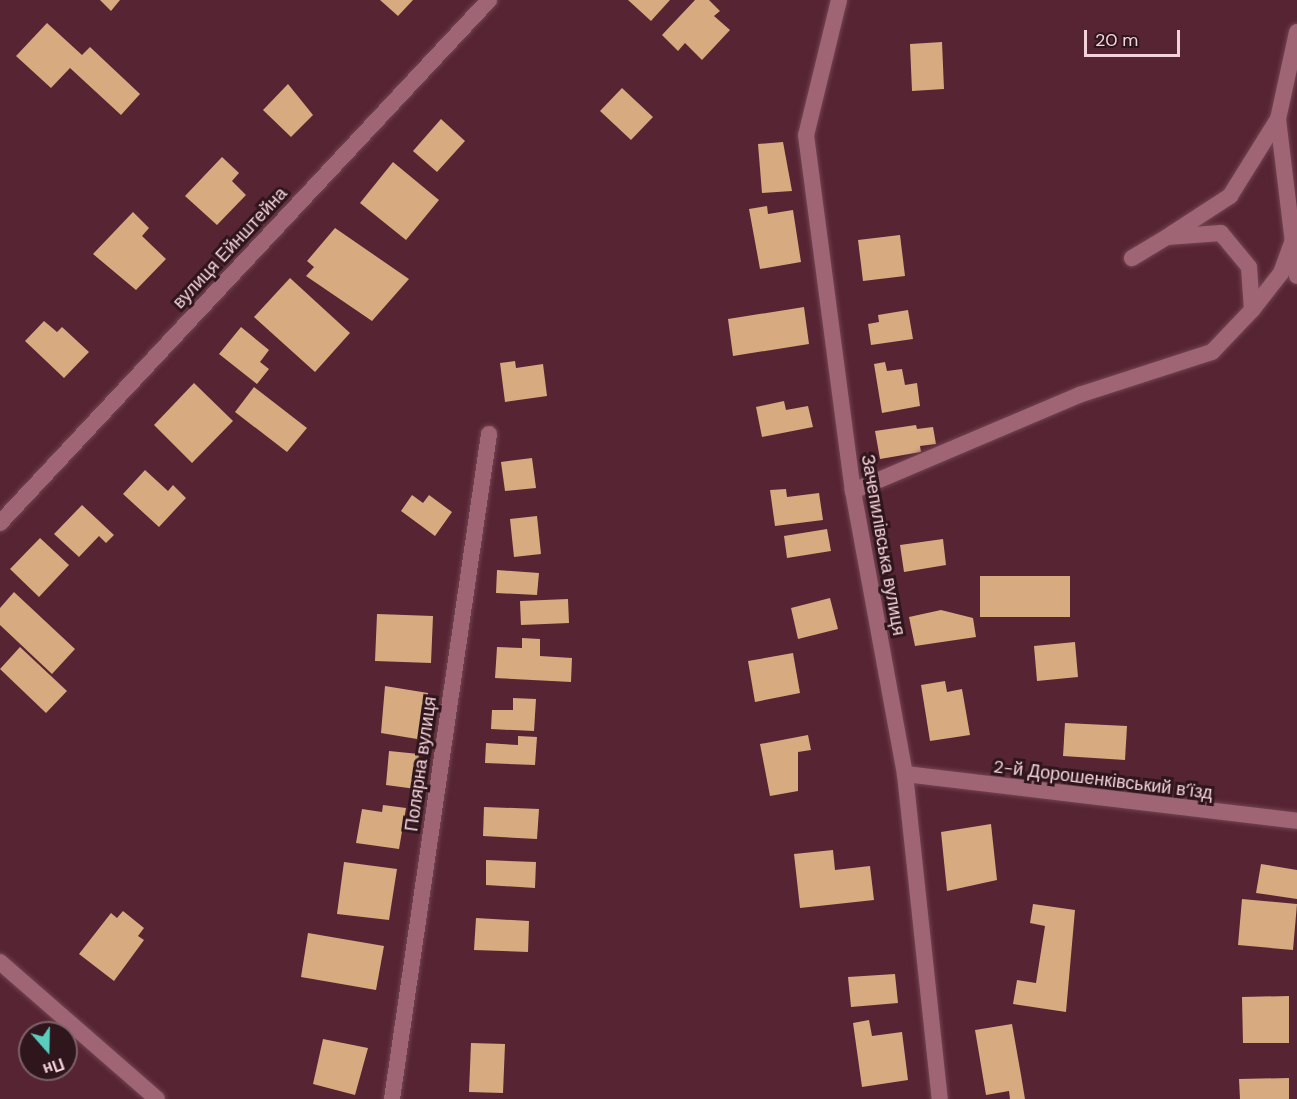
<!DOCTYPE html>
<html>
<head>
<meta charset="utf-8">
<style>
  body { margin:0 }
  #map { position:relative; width:1297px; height:1099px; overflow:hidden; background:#572433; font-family:"DM Sans",sans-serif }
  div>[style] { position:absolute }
  .building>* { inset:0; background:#d8aa80 }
  .roads { filter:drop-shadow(0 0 2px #724553) drop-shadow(0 0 2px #724553) }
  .service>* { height:16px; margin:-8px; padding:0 8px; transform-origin:8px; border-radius:8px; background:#a06574 }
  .minor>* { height:16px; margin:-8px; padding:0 8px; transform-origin:8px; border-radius:8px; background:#a06574 }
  span { translate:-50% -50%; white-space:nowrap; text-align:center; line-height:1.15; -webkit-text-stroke:6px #2e161c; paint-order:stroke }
  .street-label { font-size:18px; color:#f4d2d9 }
  .north { position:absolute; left:18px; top:1021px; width:60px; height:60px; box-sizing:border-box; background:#2e161c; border:2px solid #7d6168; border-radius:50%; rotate:160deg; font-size:16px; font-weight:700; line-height:24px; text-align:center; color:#f4d2d9 }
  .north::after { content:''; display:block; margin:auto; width:21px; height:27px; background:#59cebf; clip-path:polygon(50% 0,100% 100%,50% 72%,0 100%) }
  .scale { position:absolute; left:1084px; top:30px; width:96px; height:27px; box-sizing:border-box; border:3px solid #f4d2d9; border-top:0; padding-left:8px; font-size:18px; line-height:21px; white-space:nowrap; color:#f4d2d9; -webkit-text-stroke:4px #2e161c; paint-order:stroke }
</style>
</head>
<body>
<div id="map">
  <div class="building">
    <div style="clip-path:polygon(100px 0,120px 0,111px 11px)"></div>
    <div style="clip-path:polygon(380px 0,413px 0,398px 16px)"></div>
    <div style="clip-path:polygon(628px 0,670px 0,651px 21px)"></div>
    <div style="clip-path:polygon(695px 0,709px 0,720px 11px,714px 16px,730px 30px,702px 60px,685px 43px,678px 51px,662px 35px)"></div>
    <div style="clip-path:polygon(47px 23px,82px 55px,90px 47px,140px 94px,121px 115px,70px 68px,51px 88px,16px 56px)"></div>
    <div style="clip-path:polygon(942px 42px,944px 89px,912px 91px,910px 44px)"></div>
    <div style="clip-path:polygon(288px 84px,313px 115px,291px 137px,263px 110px)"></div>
    <div style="clip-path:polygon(622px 88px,653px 117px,631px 140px,600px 111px)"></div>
    <div style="clip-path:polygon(441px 119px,465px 141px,437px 172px,413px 151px)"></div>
    <div style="clip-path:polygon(783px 142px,792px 191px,762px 193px,758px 144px)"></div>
    <div style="clip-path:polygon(222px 157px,239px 173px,232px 181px,246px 195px,217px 225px,185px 196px)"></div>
    <div style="clip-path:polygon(393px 162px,439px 200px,406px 240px,360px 203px)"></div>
    <div style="clip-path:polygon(767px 206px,768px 214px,793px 210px,801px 262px,760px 269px,749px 209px)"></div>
    <div style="clip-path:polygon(133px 212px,149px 228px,142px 236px,166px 259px,136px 290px,93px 254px)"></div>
    <div style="clip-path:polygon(335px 228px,409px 279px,372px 321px,306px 276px,314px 267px,307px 261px)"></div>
    <div style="clip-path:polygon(900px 235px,905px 276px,863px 281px,858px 240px)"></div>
    <div style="clip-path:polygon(290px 278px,350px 333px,315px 372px,254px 317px)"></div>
    <div style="clip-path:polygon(804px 307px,809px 344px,733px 356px,728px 319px)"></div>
    <div style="clip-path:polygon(908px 310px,913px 339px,871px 345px,868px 324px,879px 322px,878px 315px)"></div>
    <div style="clip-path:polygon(44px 321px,57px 332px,62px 327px,89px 352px,64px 378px,25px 341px)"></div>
    <div style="clip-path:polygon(241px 327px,269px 350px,260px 362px,269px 369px,257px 384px,219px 354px)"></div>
    <div style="clip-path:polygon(515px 361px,516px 368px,543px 364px,547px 396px,505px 402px,500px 363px)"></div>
    <div style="clip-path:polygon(885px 362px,887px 371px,902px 369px,905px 385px,917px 383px,920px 406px,882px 413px,874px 364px)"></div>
    <div style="clip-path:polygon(194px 383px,233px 421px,192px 463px,154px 425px)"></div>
    <div style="clip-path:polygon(254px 387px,307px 428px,287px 452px,235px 412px)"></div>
    <div style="clip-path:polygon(784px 401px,786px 410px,808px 406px,813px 427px,762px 437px,756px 407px)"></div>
    <div style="clip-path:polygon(916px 425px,917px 429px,933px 427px,936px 444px,920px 446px,921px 452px,880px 459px,875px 431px)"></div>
    <div style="clip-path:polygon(532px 458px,536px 488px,505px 491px,501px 462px)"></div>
    <div style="clip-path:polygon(145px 470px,168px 491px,173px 485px,186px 498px,159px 527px,123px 494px)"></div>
    <div style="clip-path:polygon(786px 489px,787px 497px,819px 493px,823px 520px,775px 526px,770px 490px)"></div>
    <div style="clip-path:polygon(412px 495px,423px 503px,429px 495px,452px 512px,435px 536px,401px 511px)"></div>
    <div style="clip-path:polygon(82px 505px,114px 535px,106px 543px,99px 536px,79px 557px,54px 534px)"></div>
    <div style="clip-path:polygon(537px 516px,541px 554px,514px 557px,510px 519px)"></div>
    <div style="clip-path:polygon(827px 529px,831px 551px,787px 558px,784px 536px)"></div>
    <div style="clip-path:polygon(40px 538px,69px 565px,39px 597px,10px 569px)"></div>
    <div style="clip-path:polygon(943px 539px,946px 565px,904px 572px,900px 545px)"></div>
    <div style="clip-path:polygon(497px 570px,539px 573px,537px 595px,496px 593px)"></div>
    <div style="clip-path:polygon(980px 576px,1070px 576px,1070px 617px,980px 617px)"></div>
    <div style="clip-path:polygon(14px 592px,75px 649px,52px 674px,0 625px,0 608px)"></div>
    <div style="clip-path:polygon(830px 598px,838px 629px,798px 639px,791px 608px)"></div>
    <div style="clip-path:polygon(568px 599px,569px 623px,521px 625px,520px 601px)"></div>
    <div style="clip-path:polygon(941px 610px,973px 618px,976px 637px,915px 646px,909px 617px)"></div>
    <div style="clip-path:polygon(377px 614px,433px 616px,431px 663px,375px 661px)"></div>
    <div style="clip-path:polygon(522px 638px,540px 639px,540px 656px,572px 658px,571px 682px,495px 678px,497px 647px,522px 648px)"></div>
    <div style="clip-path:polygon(1075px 642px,1078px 677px,1037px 681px,1034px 646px)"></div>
    <div style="clip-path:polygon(20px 647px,67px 691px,46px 713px,0 669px)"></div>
    <div style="clip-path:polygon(793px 653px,800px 693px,755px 702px,748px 661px)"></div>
    <div style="clip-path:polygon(945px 681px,947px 692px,962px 689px,970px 735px,930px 741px,921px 685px)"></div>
    <div style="clip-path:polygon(385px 686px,428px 693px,423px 740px,381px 733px)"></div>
    <div style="clip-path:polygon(513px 698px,536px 699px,534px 731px,491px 729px,492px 710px,513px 710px)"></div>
    <div style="clip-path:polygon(1065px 723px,1127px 726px,1125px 760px,1063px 756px)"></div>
    <div style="clip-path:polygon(808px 735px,811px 750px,798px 752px,798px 791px,770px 796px,760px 744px)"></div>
    <div style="clip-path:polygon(518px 736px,537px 737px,535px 765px,485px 763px,486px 743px,518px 745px)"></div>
    <div style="clip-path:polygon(389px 751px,419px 754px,416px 789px,386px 785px)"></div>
    <div style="clip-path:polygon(383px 805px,406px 808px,399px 849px,356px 843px,362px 809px,382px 812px)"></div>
    <div style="clip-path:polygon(484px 807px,539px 809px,537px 839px,483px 836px)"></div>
    <div style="clip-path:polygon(991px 824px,997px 880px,947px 891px,941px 832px)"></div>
    <div style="clip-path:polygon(833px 850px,835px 870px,870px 866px,874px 900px,800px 908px,794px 854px)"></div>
    <div style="clip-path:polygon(486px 860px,536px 862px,535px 888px,486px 885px)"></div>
    <div style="clip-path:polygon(344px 862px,397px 869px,389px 920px,337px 914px)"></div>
    <div style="clip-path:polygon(1261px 864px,1297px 870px,1297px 899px,1256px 893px)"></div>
    <div style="clip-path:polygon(1242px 899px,1297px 904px,1293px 950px,1238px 945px)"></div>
    <div style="clip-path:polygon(1033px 904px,1075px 910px,1066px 1012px,1013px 1004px,1017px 980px,1036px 983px,1045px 926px,1030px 923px)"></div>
    <div style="clip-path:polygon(123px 911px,144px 928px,138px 936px,144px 940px,114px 981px,79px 954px,111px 913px,117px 918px)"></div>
    <div style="clip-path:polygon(476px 918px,529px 921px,528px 952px,474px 950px)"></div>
    <div style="clip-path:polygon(308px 933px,384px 946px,376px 990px,301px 977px)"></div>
    <div style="clip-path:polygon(895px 974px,898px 1003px,851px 1007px,848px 977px)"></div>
    <div style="clip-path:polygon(1289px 996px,1289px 1043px,1243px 1043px,1242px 997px)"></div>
    <div style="clip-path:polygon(869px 1020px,872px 1036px,902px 1032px,908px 1080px,862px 1087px,853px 1023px)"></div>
    <div style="clip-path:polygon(1012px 1024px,1021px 1075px,1025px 1099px,1010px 1099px,1009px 1091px,986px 1095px,975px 1030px)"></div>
    <div style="clip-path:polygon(323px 1039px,368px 1048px,355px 1095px,313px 1084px)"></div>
    <div style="clip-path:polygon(471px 1043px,505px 1044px,503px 1093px,469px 1092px)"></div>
    <div style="clip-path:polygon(1289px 1078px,1289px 1099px,1240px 1099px,1239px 1079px)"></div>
  </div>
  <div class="roads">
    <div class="service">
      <div style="left:1170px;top:235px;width:72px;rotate:-33deg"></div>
      <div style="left:1230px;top:196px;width:91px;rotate:-58.1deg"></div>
      <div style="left:1252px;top:310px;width:47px;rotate:-51.9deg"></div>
      <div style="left:1281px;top:273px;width:35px;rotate:-70deg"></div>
      <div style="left:853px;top:491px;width:246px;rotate:-23deg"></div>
      <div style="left:1079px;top:395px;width:140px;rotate:-17.9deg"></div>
      <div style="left:1212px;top:352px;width:58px;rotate:-46.4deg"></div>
      <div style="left:1252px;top:310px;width:43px;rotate:-94deg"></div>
      <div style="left:1249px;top:267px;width:44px;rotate:-129.5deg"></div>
      <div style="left:1221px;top:233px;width:54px;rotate:175.8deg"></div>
      <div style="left:1167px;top:237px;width:41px;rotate:149deg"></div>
    </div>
    <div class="minor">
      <div style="left:839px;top:0;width:139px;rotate:103.7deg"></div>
      <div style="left:806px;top:135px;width:359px;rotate:82.5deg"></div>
      <div style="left:853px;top:491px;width:288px;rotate:79.6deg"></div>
      <div style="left:905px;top:774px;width:327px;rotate:83.9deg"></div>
      <div style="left:1297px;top:32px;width:89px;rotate:102.3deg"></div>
      <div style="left:1278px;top:119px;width:158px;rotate:83.1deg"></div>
      <div style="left:0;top:523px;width:716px;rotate:-46.92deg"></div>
      <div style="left:905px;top:774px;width:395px;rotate:6.8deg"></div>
      <div style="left:0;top:962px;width:208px;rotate:41.1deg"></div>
      <div style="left:392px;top:1099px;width:672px;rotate:-81.7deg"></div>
    </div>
  </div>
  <div class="street-label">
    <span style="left:230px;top:248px;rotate:-47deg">вулиця Ейнштейна</span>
    <span style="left:883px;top:545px;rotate:80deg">Зачепилівська вулиця</span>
    <span style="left:421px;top:764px;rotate:-82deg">Полярна вулиця</span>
    <span style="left:1103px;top:780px;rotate:7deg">2-й Дорошенківський в’їзд</span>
  </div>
  <div class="north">Пн</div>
  <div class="scale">20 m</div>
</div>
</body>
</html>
